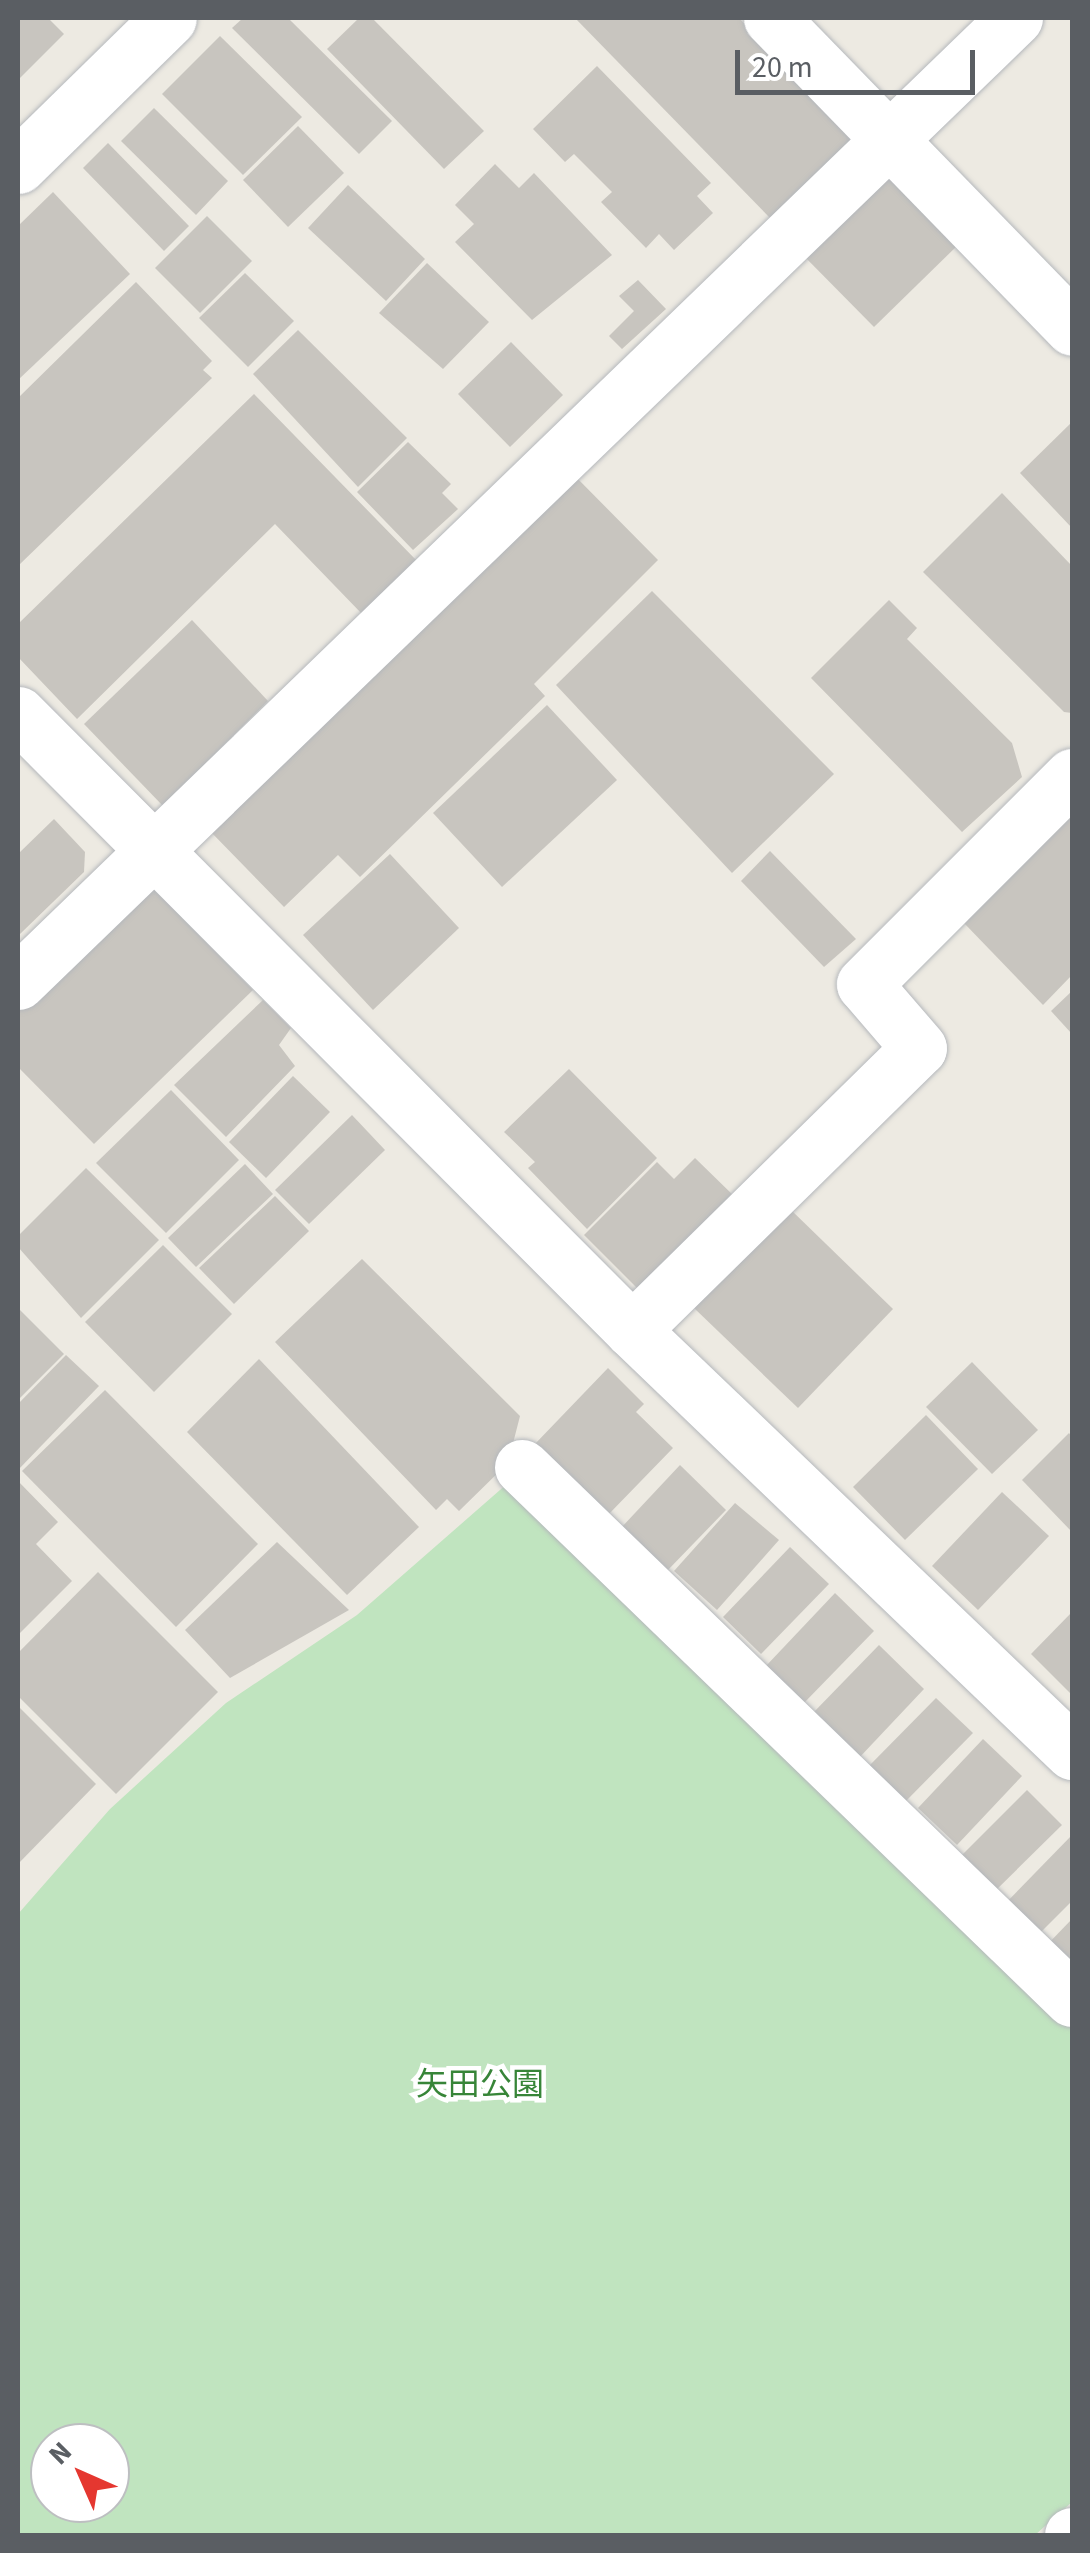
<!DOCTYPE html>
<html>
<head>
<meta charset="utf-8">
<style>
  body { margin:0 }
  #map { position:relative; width:1090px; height:2553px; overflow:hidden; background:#edeae2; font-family:"Source Sans 3","Noto Sans JP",sans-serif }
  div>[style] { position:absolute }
  .green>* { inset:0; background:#c0e4bf }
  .building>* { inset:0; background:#c8c5bf }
  .roads { filter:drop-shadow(0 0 2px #b5b8bc) drop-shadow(0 0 2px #b5b8bc) }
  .minor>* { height:55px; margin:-27.5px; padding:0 27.5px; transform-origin:27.5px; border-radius:27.5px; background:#fff }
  span { translate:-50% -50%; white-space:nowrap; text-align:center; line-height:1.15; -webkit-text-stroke:9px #fff; paint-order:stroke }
  .park-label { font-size:32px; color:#378538 }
  .frame { position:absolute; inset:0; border:20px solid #5a5e63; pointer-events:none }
  .north { position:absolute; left:30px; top:2423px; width:100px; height:100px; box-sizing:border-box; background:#fff; border:2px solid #bdbfc1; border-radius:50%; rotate:315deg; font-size:28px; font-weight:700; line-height:40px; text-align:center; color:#5a5e63 }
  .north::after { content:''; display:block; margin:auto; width:35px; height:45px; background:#e53730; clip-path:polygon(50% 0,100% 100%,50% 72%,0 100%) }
  .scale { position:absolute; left:735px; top:50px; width:240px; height:45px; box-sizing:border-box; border:5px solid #5a5e63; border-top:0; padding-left:12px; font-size:30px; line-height:35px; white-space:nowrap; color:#5a5e63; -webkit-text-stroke:8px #fff; paint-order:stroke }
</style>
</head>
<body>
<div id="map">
  <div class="green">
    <div style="clip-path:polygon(evenodd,508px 1483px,1072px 2027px,1072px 2502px,1035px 2535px,18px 2536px,18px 1914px,110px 1809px,226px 1703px,357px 1615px,508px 1483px,50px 2443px,110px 2443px,110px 2503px,50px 2503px,50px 2443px)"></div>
  </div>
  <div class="building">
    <div style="clip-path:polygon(18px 18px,48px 18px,64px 34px,18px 80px)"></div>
    <div style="clip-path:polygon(243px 18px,288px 18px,392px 121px,359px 154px,232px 28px)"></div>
    <div style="clip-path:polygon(359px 18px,372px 18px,484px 131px,444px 169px,327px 49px)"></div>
    <div style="clip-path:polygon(575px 18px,739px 18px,855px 137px,770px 218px)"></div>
    <div style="clip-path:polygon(220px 36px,302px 117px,243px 175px,162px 94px)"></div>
    <div style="clip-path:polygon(597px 66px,711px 183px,697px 196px,713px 213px,674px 250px,659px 234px,646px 248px,601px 202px,612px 192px,574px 154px,565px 162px,533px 129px)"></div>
    <div style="clip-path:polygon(154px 108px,228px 181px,196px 215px,121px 141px)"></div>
    <div style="clip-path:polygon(298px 126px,344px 173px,288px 227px,243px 180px)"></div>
    <div style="clip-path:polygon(108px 143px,189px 226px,164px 251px,83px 168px)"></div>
    <div style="clip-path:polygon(495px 164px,519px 188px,534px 173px,612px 255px,532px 320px,455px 242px,474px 224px,455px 205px)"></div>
    <div style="clip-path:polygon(884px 166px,960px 243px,874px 327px,798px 250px)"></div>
    <div style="clip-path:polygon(348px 185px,425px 259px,386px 301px,308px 228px)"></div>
    <div style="clip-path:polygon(53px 192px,130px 274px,18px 380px,18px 226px)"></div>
    <div style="clip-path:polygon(207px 216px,252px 261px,200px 313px,155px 268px)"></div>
    <div style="clip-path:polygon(427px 263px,489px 322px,443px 369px,379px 313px)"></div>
    <div style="clip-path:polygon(245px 273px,294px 321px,248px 367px,199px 318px)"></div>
    <div style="clip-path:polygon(638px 280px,666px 309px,622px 349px,609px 336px,634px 311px,619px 296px)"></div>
    <div style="clip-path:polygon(136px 282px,212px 361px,203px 370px,212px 378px,18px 566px,18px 398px)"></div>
    <div style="clip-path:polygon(298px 330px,407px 438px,358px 487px,253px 374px)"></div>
    <div style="clip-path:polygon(511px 342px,563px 395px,510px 447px,458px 394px)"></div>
    <div style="clip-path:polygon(254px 394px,418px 562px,363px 615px,275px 524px,77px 719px,18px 657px,18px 624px)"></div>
    <div style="clip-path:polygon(1072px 422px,1072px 528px,1020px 473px)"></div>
    <div style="clip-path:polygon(408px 442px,451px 484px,442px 493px,458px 509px,413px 550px,357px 492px)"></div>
    <div style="clip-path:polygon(571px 472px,658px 560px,534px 684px,545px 696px,360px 877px,338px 855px,284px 907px,208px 829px)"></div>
    <div style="clip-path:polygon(1002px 493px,1072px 566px,1072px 713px,1064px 712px,923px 572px)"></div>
    <div style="clip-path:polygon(652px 591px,834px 774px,732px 873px,556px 685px)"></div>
    <div style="clip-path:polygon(889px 600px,917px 628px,907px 639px,1012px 743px,1022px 777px,962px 832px,811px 678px)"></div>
    <div style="clip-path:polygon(192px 620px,268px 701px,163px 806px,84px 724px)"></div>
    <div style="clip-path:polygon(547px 705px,617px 780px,502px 887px,433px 813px)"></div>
    <div style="clip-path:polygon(1072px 816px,1072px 975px,1043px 1005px,963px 922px)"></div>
    <div style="clip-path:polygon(54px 819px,85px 852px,84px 872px,20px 934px,18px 854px)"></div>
    <div style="clip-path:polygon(770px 851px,856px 939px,824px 967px,741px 881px)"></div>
    <div style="clip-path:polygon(390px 854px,459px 928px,373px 1010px,303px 935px)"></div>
    <div style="clip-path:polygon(145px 880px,253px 990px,94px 1144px,18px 1067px,18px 1006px)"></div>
    <div style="clip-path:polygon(1072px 991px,1072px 1034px,1051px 1011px)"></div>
    <div style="clip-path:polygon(263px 1000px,291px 1028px,279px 1045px,295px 1066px,226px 1137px,174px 1085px)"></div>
    <div style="clip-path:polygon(569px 1069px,657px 1158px,587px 1229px,528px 1168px,535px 1162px,504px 1132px)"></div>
    <div style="clip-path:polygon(293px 1076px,330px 1112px,266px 1178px,229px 1142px)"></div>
    <div style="clip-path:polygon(171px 1090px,239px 1160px,166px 1233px,96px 1163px)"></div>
    <div style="clip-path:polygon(352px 1115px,385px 1150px,309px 1224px,275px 1190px)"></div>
    <div style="clip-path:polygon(695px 1158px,735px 1197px,641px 1292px,584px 1235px,657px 1162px,674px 1179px)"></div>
    <div style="clip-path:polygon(245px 1164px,273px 1194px,196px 1267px,168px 1238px)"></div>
    <div style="clip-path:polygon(86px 1168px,159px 1240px,81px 1318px,18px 1247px,18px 1236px)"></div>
    <div style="clip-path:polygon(275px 1196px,309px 1231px,234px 1304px,199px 1268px)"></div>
    <div style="clip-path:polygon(790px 1209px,893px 1309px,798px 1408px,694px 1308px)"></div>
    <div style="clip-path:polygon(163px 1245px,232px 1314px,154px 1392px,85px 1322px)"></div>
    <div style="clip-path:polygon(362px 1259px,520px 1416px,508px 1463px,459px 1511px,447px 1499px,436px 1510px,275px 1342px)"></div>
    <div style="clip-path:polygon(18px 1308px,64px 1354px,18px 1400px)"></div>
    <div style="clip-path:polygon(66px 1355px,99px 1386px,18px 1470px,18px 1404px)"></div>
    <div style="clip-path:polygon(259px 1359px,419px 1527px,347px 1595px,187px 1432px)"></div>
    <div style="clip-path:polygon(972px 1362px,1038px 1430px,992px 1474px,926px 1407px)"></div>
    <div style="clip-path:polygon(608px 1368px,644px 1404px,636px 1412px,673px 1448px,607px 1516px,534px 1445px)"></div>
    <div style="clip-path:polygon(105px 1390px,258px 1544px,176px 1627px,22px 1471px)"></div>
    <div style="clip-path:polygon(926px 1415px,978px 1469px,905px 1540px,853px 1487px)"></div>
    <div style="clip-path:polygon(1069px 1433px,1072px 1437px,1072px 1532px,1022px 1480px)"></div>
    <div style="clip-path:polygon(680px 1465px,726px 1510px,666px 1572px,620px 1529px)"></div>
    <div style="clip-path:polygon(18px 1481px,58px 1522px,36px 1544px,72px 1581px,18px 1635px)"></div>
    <div style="clip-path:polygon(1002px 1492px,1049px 1536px,978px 1610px,932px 1566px)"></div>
    <div style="clip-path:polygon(735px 1503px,779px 1540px,717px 1610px,674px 1571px)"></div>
    <div style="clip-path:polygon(277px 1542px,349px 1610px,230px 1678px,185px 1630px)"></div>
    <div style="clip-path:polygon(790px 1547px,829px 1584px,761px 1654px,723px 1617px)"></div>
    <div style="clip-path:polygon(98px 1572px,218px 1692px,116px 1794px,18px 1696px,18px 1653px)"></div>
    <div style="clip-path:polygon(835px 1593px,874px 1631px,803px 1704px,765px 1667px)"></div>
    <div style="clip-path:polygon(1072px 1612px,1072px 1695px,1031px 1654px)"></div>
    <div style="clip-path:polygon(879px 1645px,924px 1689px,858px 1759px,812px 1714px)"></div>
    <div style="clip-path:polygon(936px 1698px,973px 1733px,905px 1802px,868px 1767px)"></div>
    <div style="clip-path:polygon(18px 1706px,96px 1784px,18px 1864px)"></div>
    <div style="clip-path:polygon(983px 1739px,1022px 1776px,957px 1845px,918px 1808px)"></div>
    <div style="clip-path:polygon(1027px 1790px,1062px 1825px,991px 1895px,957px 1860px)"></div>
    <div style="clip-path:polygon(1072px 1835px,1072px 1901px,1032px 1941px,1000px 1909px)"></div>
    <div style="clip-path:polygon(1072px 1919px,1072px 1977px,1043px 1949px)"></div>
  </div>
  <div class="roads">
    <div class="minor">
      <div style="left:771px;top:18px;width:432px;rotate:45.8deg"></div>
      <div style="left:18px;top:166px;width:211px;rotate:-44.4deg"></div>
      <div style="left:18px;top:714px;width:870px;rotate:45.09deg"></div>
      <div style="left:632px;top:1330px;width:610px;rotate:43.8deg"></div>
      <div style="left:18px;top:982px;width:1387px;rotate:-44.04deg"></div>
      <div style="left:632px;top:1330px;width:402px;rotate:-44.5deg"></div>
      <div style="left:919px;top:1048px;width:84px;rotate:-130.7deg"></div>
      <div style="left:864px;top:984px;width:294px;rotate:-45deg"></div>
      <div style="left:522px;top:1467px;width:765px;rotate:44.05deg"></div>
      <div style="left:1072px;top:2536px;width:1px;rotate:-90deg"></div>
    </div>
  </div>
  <div class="park-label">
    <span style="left:480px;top:2085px">矢田公園</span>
  </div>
  <div class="frame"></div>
  <div class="north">N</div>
  <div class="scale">20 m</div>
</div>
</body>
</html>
